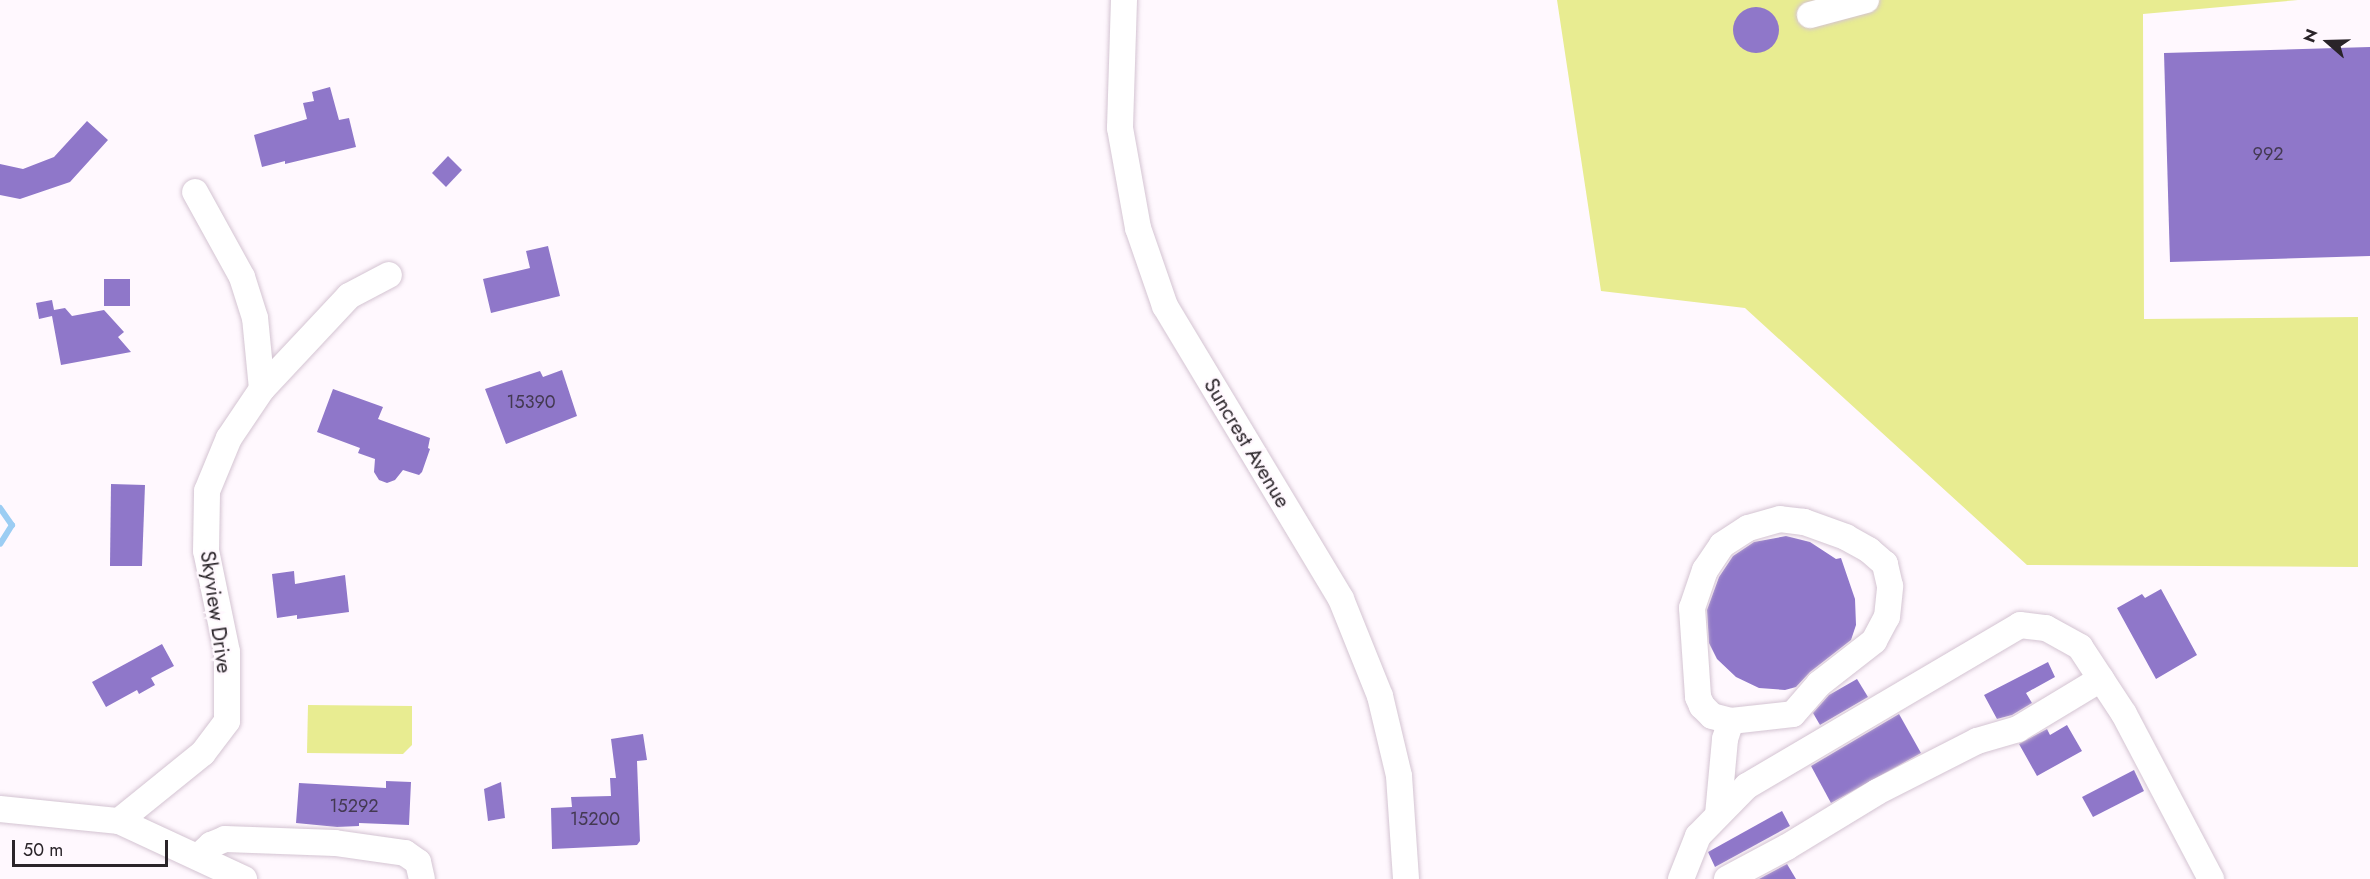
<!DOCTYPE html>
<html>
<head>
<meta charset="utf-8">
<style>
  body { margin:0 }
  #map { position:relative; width:2370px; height:879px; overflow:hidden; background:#fff8fe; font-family:Jost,sans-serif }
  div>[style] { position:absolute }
  .green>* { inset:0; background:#e8ec91 }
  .stream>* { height:6px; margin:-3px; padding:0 3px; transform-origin:3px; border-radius:3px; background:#9ccdf3 }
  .building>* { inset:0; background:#8f77c9 }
  .round { border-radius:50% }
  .roads { filter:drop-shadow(0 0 2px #d4c4d2) drop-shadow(0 0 2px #d4c4d2) }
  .minor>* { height:26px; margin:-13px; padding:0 13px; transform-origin:13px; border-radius:13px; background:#fff }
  span { translate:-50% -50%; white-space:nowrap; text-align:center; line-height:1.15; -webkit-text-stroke:4.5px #fff8fe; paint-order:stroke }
  .number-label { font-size:18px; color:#433951 }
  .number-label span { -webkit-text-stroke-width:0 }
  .street-label { font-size:21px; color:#2a2429 }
  .north { position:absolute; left:2298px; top:12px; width:60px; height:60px; -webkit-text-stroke:4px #fff8fe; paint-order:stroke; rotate:290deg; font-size:16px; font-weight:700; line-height:24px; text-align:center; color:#2a2429 }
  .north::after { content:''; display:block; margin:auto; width:21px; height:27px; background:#2a2429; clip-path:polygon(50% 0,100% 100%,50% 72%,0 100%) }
  .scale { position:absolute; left:12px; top:840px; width:156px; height:27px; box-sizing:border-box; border:3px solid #2a2429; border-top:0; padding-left:8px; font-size:18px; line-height:21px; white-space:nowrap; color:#2a2429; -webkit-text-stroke:4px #fff8fe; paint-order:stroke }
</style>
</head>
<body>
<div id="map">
  <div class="green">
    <div style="clip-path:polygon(1557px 0,2298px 0,2143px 14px,2144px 319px,2358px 317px,2358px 567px,2027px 565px,1745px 308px,1601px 291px)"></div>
    <div style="clip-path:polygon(308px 705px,412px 706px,412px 745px,403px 754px,307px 753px)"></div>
  </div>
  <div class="stream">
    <div style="left:0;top:508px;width:21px;rotate:55deg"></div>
    <div style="left:12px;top:525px;width:22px;rotate:122deg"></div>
  </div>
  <div class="building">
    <div class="round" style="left:1733px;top:7px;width:46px;height:46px"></div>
    <div style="clip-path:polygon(2370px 47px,2370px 256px,2170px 262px,2164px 53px)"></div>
    <div style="clip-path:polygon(330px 87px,339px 120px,349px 118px,356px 147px,285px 164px,285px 161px,262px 167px,254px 135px,307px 119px,303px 103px,314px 101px,312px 92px)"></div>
    <div style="clip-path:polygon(87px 121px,108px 140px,70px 182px,20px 199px,0 195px,0 164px,23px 169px,54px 157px)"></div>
    <div style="clip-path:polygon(448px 156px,462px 170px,446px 187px,432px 173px)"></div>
    <div style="clip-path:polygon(548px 246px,560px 296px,491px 313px,483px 279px,530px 268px,526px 251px)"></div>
    <div style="clip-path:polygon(104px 279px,130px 279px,130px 306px,104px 306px)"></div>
    <div style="clip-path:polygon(52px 300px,54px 310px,65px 308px,72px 316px,104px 310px,124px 332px,118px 337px,131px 352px,61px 365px,52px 316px,39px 319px,36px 303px)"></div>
    <div style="clip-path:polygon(562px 370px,577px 416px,506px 444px,485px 389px,540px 371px,543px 377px)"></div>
    <div style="clip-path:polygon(333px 389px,383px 407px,378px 419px,430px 438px,428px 448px,430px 449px,422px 472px,419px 475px,403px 470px,395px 480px,387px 483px,379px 480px,374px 472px,375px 459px,358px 453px,360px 448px,317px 432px)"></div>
    <div style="clip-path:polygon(111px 484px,145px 485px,142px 566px,110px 566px)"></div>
    <div style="clip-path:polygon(1786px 536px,1810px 542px,1836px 559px,1841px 558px,1855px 599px,1856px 625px,1851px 640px,1810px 672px,1796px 687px,1785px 690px,1759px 688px,1736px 677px,1717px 659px,1709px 643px,1707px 610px,1719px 577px,1733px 556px,1754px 542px)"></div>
    <div style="clip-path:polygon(294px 571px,295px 584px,345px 575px,349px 612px,297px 619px,297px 615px,277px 618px,272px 574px)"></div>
    <div style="clip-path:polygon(2161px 589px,2197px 655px,2156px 679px,2117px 608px,2142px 594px,2145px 598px)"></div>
    <div style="clip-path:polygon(162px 644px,174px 666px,151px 678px,155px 685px,139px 694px,137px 690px,106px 707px,92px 682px)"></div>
    <div style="clip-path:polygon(2048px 662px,2055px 677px,2026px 693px,2032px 703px,2012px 715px,1997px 719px,1984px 695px)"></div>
    <div style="clip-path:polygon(1857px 679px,1868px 697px,1820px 725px,1813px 713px,1829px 695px)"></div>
    <div style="clip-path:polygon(1899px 714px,1921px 753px,1831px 803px,1811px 766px)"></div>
    <div style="clip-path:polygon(2067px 725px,2082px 751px,2037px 776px,2019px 744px,2047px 729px,2050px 735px)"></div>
    <div style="clip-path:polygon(643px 734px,647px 760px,637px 761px,640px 841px,637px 845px,552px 849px,551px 808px,572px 807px,571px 797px,611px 796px,610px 778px,616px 778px,611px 739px)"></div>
    <div style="clip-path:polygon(2134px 770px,2144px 791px,2093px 817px,2082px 797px)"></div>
    <div style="clip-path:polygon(386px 781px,411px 782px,409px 825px,359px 823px,359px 826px,337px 827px,296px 823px,299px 783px,386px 788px)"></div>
    <div style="clip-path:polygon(501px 782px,505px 818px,488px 821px,484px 789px)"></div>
    <div style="clip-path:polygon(1782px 811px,1790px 826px,1715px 867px,1708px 852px)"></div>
    <div style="clip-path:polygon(1787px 864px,1796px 879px,1759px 879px)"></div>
  </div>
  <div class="roads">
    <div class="minor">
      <div style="left:1124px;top:0;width:128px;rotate:91.8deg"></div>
      <div style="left:1120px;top:128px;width:102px;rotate:79.8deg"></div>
      <div style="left:1138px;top:228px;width:83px;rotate:70.9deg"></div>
      <div style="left:1165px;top:306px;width:342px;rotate:59deg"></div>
      <div style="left:1341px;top:599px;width:105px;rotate:68.1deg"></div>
      <div style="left:1380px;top:696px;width:82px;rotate:76.6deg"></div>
      <div style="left:1399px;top:776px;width:103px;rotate:86.1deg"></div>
      <div style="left:1810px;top:15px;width:58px;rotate:-15deg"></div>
      <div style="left:262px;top:389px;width:127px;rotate:-46.9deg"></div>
      <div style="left:349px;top:296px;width:45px;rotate:-27.7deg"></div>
      <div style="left:0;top:809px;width:120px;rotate:5.8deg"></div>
      <div style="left:119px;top:821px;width:138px;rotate:24.9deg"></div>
      <div style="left:1718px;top:815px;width:76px;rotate:-84.7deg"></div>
      <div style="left:1725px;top:739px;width:19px;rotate:-72deg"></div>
      <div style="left:1731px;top:721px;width:62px;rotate:-6.4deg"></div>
      <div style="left:1793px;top:714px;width:40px;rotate:-49deg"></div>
      <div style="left:1819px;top:684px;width:70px;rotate:-38deg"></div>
      <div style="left:1874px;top:641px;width:27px;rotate:-62deg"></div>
      <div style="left:1887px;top:617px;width:31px;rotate:-84deg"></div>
      <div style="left:1890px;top:586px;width:23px;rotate:-103deg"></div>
      <div style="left:1885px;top:564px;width:21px;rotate:-139deg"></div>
      <div style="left:1869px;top:550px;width:26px;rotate:-151deg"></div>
      <div style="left:1846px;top:537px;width:45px;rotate:-160.3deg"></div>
      <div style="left:1804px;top:522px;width:24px;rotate:-173deg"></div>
      <div style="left:1780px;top:519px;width:33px;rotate:164deg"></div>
      <div style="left:1748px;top:528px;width:31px;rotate:147deg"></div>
      <div style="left:1722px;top:545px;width:30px;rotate:124deg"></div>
      <div style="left:1705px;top:570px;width:40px;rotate:108.9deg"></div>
      <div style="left:1692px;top:608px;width:89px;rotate:86.1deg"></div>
      <div style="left:1698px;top:697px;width:10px;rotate:66deg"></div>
      <div style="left:1702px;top:706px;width:14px;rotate:45deg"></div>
      <div style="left:1712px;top:716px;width:20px;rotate:15deg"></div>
      <div style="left:119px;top:821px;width:108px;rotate:-39deg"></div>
      <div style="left:203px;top:753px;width:40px;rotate:-53deg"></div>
      <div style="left:227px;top:721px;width:69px;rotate:-90deg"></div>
      <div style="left:227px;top:652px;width:103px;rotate:-101.7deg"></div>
      <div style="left:206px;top:551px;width:60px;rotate:-89deg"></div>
      <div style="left:207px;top:491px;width:57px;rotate:-67.5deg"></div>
      <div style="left:229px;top:438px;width:59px;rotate:-56deg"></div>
      <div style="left:262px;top:389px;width:71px;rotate:-95.6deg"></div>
      <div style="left:255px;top:318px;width:43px;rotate:-107.6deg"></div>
      <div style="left:242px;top:277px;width:97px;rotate:-118.9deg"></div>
      <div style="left:198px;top:857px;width:18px;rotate:-43deg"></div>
      <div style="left:211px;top:845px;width:15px;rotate:-23deg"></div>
      <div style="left:225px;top:839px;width:110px;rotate:2.1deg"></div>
      <div style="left:335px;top:843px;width:71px;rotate:8.1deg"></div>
      <div style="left:405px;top:853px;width:16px;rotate:35deg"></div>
      <div style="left:418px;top:862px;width:17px;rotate:77deg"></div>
      <div style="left:1681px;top:879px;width:46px;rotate:-68.4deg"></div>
      <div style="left:1698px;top:836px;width:70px;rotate:-45.6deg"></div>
      <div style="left:1747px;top:786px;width:317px;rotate:-30.5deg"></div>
      <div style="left:2020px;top:625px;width:26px;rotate:7deg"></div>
      <div style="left:2046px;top:628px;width:39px;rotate:29deg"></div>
      <div style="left:2080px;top:647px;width:80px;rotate:56.7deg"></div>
      <div style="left:2124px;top:714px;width:187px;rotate:62.2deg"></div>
      <div style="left:1727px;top:879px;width:68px;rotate:-28.1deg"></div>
      <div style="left:1787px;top:847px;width:105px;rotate:-31.4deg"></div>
      <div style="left:1877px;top:792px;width:112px;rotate:-27deg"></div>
      <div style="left:1977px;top:741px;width:43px;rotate:-16.3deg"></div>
      <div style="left:2018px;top:729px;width:97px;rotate:-31.1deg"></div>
    </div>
  </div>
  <div class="number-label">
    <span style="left:2268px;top:154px">992</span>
    <span style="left:531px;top:402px">15390</span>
    <span style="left:354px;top:806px">15292</span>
    <span style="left:595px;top:819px">15200</span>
  </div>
  <div class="street-label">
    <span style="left:1247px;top:443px;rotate:59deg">Suncrest Avenue</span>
    <span style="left:216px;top:612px;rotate:82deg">Skyview Drive</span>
  </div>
  <div class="north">N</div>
  <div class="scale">50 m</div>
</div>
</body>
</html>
